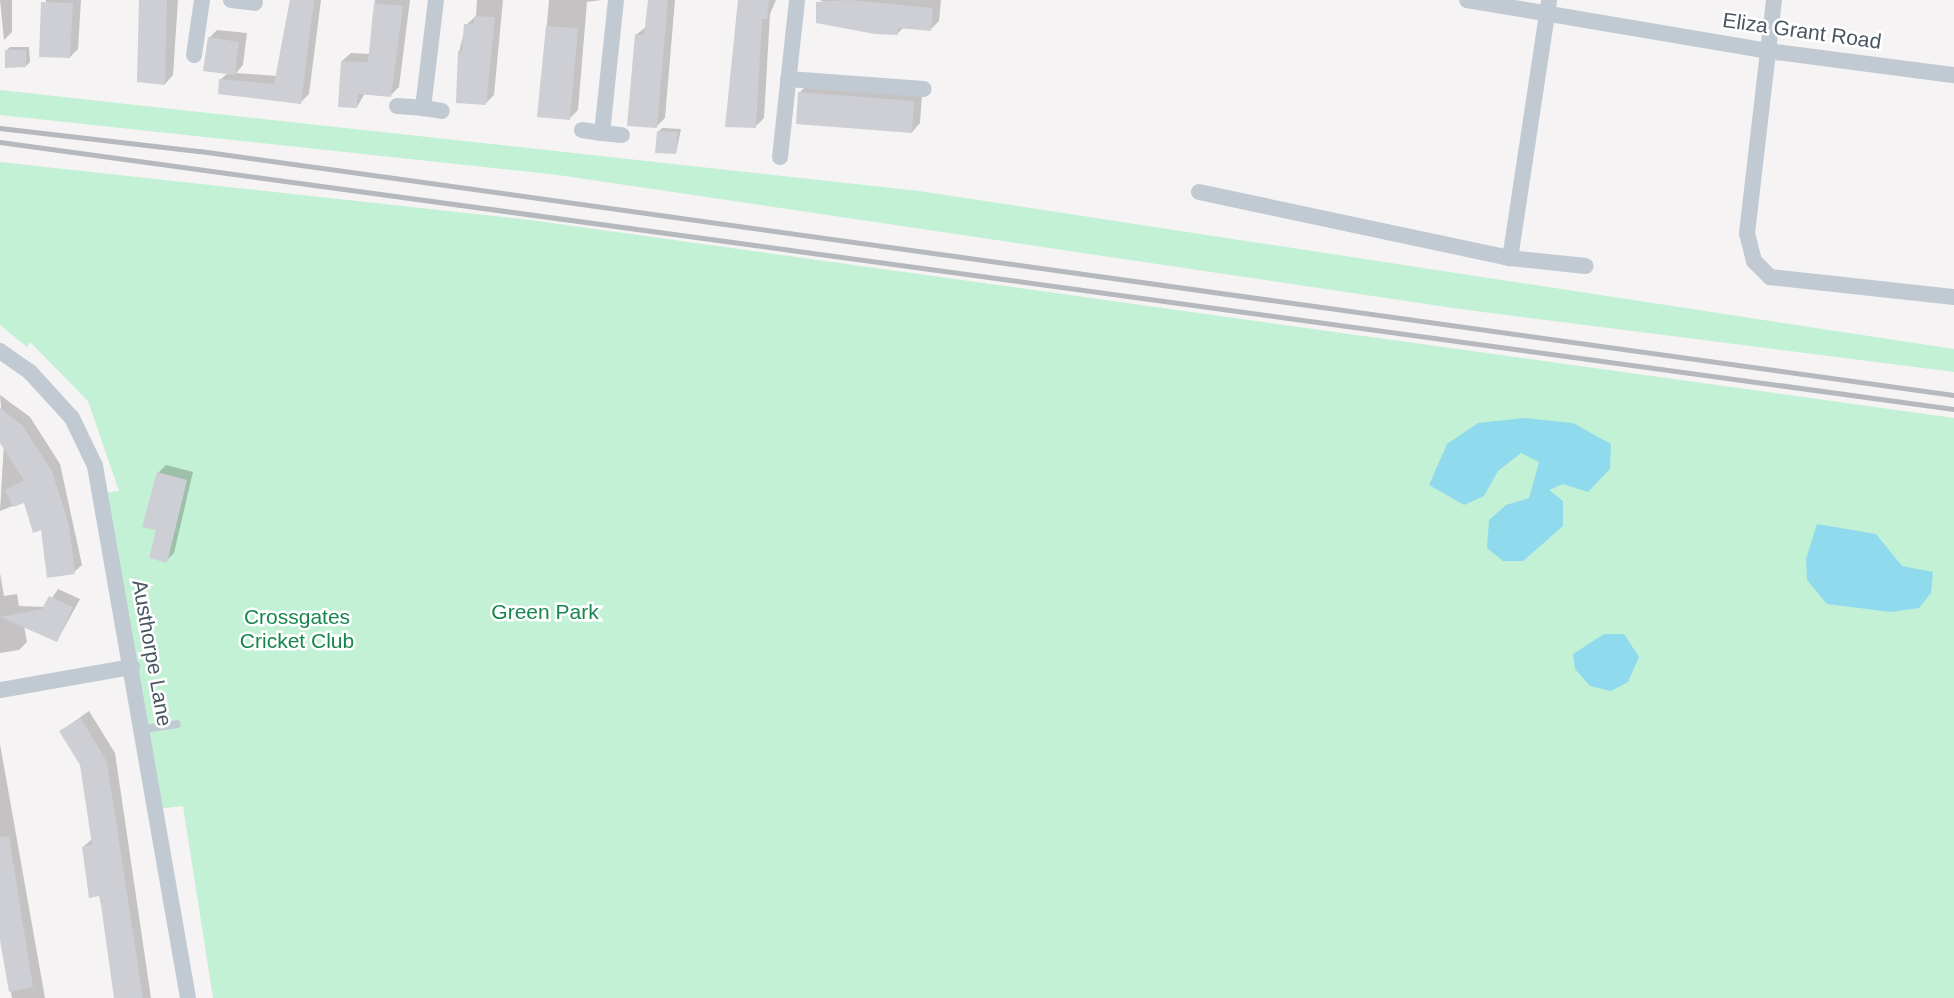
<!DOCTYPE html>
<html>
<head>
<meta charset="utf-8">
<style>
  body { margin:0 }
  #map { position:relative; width:1954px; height:998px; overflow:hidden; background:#f5f3f3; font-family:Helvetica,sans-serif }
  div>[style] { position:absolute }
  .green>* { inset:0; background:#c3f1d5 }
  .water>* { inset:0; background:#90daee }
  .shadow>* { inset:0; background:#0003 }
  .building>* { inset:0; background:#cdcfd5 }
  .lane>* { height:8px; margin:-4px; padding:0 4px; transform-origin:4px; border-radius:4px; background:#c1cad2 }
  .street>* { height:16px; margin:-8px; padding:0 8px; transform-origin:8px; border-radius:8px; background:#c1cad2 }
  .rail>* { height:4.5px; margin:-2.25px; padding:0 2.25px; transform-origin:2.25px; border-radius:2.25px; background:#b5b8bd }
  span { translate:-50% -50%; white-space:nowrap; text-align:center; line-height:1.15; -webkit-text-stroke:5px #fff; paint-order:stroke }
  .street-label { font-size:21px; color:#4a5661 }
  .park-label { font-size:21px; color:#17864f }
</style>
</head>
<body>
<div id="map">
  <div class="green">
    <div style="clip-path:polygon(0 90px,919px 191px,1954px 349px,1954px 372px,1460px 309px,558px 175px,0 115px)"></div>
    <div style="clip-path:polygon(0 162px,530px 220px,1954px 418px,1954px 998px,213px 998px,183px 806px,157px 809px,101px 494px,119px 491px,88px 401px,30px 342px,27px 347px,0 325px)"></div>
  </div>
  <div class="water">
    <div style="clip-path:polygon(1524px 418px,1573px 423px,1611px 444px,1610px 469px,1588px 492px,1563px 484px,1549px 490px,1563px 501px,1563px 526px,1523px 561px,1503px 561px,1487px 548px,1489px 520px,1506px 505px,1529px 498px,1539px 462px,1521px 453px,1498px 471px,1484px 496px,1464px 505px,1429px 485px,1447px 444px,1478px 423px)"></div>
    <div style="clip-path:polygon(1817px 524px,1876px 534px,1902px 566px,1933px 572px,1931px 593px,1919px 608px,1891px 612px,1827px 604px,1807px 580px,1806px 559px)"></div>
    <div style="clip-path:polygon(1604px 634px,1624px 634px,1639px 657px,1628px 682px,1611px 691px,1590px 686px,1575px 669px,1573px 654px)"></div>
  </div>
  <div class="shadow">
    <div style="clip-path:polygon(0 0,12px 0,12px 32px,4px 40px)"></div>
    <div style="clip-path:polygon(46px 0,81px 0,78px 49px,70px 57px,41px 55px)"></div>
    <div style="clip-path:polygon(141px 0,178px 0,173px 75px,165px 84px)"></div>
    <div style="clip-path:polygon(290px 0,321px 0,309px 94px,301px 102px,220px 80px,228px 73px,209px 38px,217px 30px,247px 33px,243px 65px,236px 73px,277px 76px)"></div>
    <div style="clip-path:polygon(375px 0,410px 0,399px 87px,391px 95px,365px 93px,357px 107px,342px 61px,351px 53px,370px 54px)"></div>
    <div style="clip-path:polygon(477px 0,503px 0,494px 95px,486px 103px,459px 52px,466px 25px,476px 16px)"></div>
    <div style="clip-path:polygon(549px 0,602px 0,587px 2px,578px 110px,570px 118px,539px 116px)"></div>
    <div style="clip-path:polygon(649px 0,675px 0,665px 118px,657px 126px,636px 35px,647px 26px)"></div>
    <div style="clip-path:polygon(739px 0,776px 0,770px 14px,764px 118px,755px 127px)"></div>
    <div style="clip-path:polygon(820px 0,941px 0,939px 21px,931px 29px,904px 27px,897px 34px)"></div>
    <div style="clip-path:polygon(10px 47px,29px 47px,30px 62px,26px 66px,6px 51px)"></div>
    <div style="clip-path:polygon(808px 84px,922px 93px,920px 123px,912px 132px,800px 92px)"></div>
    <div style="clip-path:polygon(662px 128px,681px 129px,676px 153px,658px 132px)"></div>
    <div style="clip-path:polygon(0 395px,30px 417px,60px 464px,82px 565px,74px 572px,25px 501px,0 511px,4px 443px)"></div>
    <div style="clip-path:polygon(166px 465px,193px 472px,174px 553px,166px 561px,158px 529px,158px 473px)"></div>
    <div style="clip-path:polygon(0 573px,4px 596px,17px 594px,19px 606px,46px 607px,58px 589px,80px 599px,57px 641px,24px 626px,27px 642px,19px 650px,0 653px)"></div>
    <div style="clip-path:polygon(89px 711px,115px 753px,151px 998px,116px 998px,103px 905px,83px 847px,92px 839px,81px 764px,61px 731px)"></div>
    <div style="clip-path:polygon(0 744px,45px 998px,12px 998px,0 930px)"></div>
  </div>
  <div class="building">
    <div style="clip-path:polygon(139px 0,167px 0,165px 85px,137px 82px)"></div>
    <div style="clip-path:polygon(290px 0,314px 0,301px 104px,218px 94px,219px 79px,274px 84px)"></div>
    <div style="clip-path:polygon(648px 0,668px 0,657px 128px,627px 126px,635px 34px,644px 35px)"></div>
    <div style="clip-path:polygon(738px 0,769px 0,767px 19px,762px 19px,756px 128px,725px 127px)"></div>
    <div style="clip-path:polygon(849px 0,933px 8px,931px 31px,898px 28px,898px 35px,875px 34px,816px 23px,816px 2px)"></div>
    <div style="clip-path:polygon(41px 2px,73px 3px,70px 58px,39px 57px)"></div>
    <div style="clip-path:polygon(374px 3px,403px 6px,391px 97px,358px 94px,357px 108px,338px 107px,341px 61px,368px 62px)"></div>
    <div style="clip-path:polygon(475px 16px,495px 17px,486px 105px,456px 103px,458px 51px,462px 52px,464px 24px,474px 24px)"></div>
    <div style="clip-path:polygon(546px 26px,578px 28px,570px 120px,537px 117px)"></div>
    <div style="clip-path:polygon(208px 37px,239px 42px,235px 75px,203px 71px)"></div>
    <div style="clip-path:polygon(5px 50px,26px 50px,26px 67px,5px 68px)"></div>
    <div style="clip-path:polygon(798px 92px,914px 101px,912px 133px,796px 124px)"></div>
    <div style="clip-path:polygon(657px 131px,678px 132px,676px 154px,655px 153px)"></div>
    <div style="clip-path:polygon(0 408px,22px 425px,52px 471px,69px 525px,75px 574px,47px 578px,41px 530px,33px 533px,24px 503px,13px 507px,5px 490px,24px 480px,0 443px)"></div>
    <div style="clip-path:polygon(157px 472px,187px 480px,167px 563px,149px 558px,156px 530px,142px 527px)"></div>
    <div style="clip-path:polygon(49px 596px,73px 607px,57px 642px,0 617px,42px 609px)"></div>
    <div style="clip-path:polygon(81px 718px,107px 762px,143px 998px,114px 998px,101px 905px,99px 896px,89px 898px,82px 847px,92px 845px,80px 765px,59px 731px)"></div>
    <div style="clip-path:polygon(9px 836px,33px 987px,9px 992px,0 940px,0 837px)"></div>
  </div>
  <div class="lane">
    <div style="left:143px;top:729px;width:34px;rotate:-8deg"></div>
  </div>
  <div class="street">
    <div style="left:231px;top:0;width:24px;rotate:7deg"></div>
    <div style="left:436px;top:0;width:109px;rotate:96.9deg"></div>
    <div style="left:423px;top:108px;width:19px;rotate:9deg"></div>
    <div style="left:1467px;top:0;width:305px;rotate:9.6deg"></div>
    <div style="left:1768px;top:51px;width:188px;rotate:7.4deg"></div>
    <div style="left:1774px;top:0;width:235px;rotate:96.6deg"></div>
    <div style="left:1747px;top:233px;width:29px;rotate:76deg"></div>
    <div style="left:1754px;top:261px;width:23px;rotate:45deg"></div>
    <div style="left:1770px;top:277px;width:185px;rotate:6.2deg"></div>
    <div style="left:1549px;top:1px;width:260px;rotate:98.6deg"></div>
    <div style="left:1510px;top:258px;width:76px;rotate:6deg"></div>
    <div style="left:194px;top:55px;width:56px;rotate:-81.7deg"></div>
    <div style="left:788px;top:79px;width:136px;rotate:4.2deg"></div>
    <div style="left:397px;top:106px;width:26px;rotate:4deg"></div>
    <div style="left:582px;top:130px;width:20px;rotate:9deg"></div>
    <div style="left:602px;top:133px;width:134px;rotate:-84deg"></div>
    <div style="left:602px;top:133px;width:20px;rotate:6deg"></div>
    <div style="left:780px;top:157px;width:158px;rotate:-83.8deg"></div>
    <div style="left:1199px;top:192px;width:318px;rotate:12deg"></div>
    <div style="left:0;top:351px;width:37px;rotate:35deg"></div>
    <div style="left:30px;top:372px;width:62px;rotate:47.6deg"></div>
    <div style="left:72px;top:418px;width:53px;rotate:64.4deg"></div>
    <div style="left:95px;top:466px;width:540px;rotate:80.08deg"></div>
    <div style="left:0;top:690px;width:134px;rotate:-9.9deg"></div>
  </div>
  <div class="rail">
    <div style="left:0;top:128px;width:201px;rotate:6.6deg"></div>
    <div style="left:200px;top:151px;width:1771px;rotate:7.92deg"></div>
    <div style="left:0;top:142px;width:1972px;rotate:7.78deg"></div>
  </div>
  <div class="street-label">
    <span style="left:1802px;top:31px;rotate:8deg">Eliza Grant Road</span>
    <span style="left:152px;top:653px;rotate:80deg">Austhorpe Lane</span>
  </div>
  <div class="park-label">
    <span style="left:545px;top:612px">Green Park</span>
    <span style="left:297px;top:629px">Crossgates<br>Cricket Club</span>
  </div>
</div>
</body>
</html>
